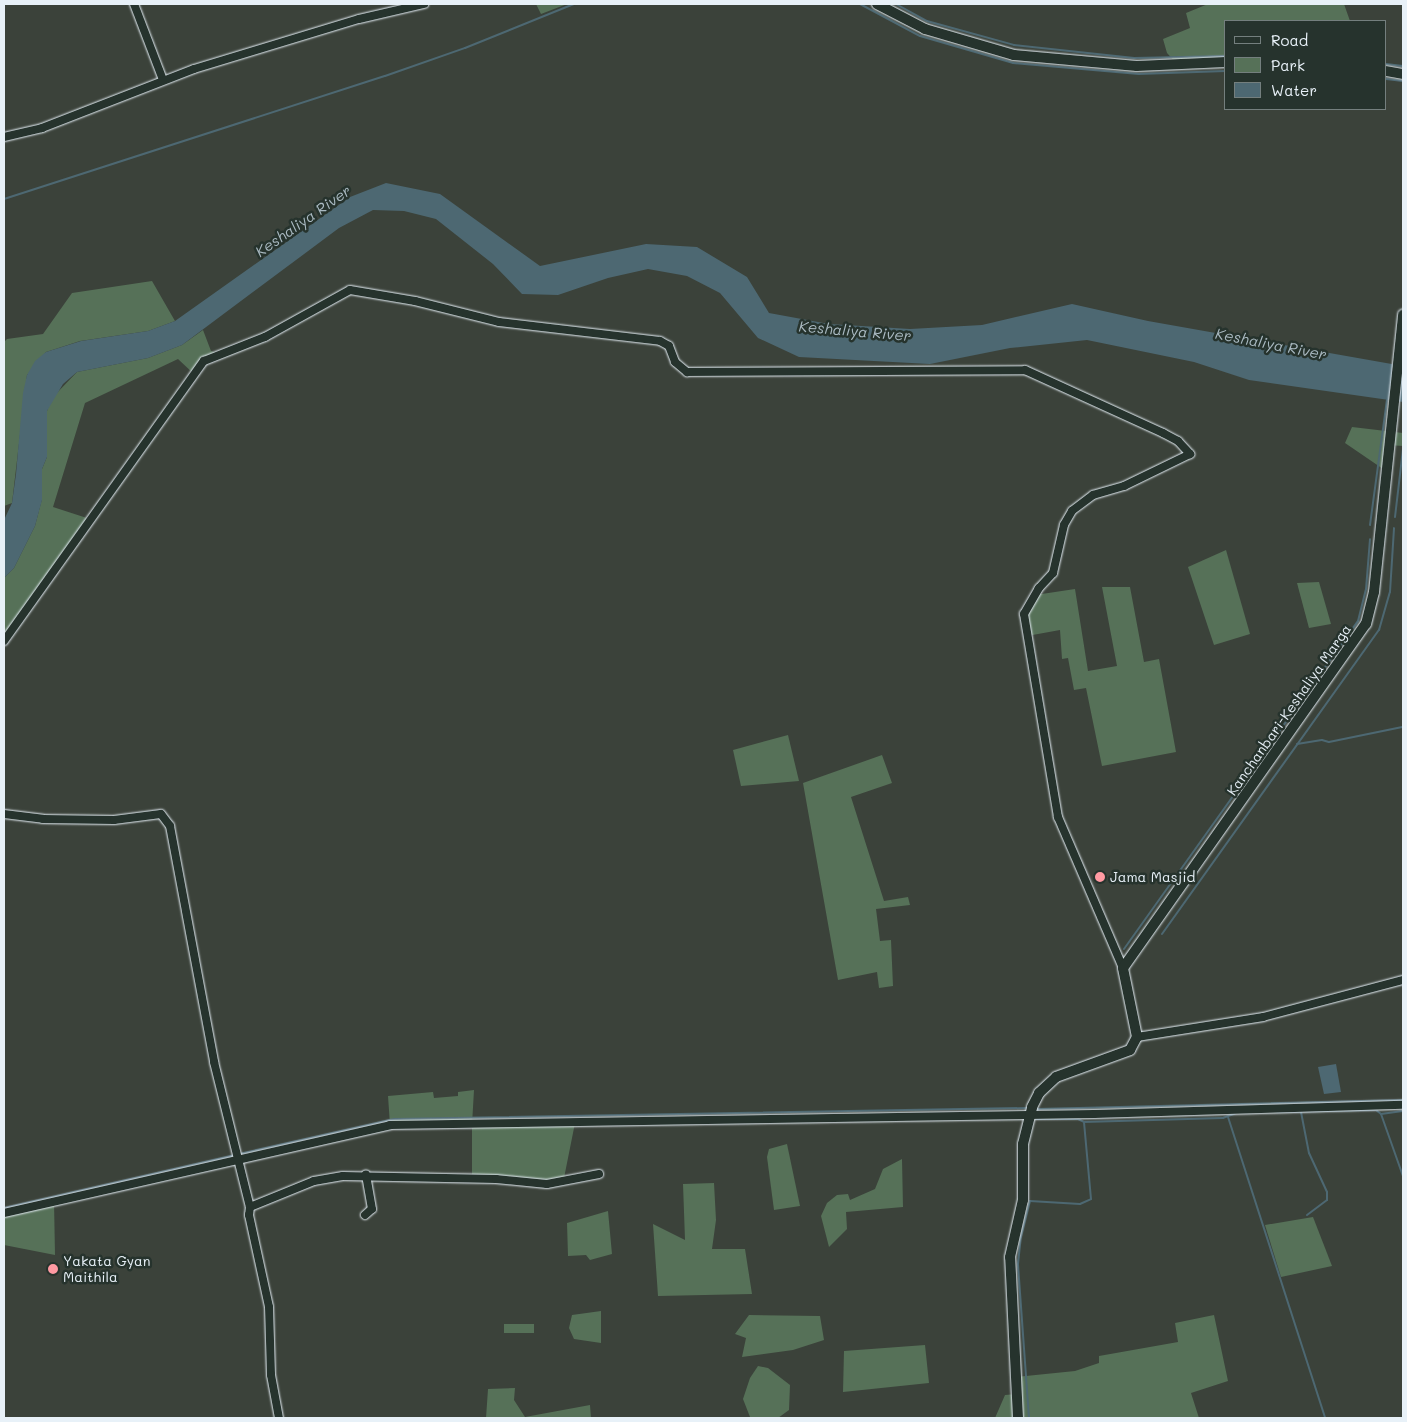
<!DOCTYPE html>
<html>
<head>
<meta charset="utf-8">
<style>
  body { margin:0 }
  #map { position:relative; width:1407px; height:1422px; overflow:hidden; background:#3b423a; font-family:Mali,sans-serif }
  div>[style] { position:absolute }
  .green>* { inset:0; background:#567158 }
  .water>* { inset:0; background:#4d6872 }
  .stream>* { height:2px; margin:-1px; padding:0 1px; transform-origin:1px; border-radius:1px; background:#4d6872 }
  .roads { filter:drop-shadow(0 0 1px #e8f1f8) drop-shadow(0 0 1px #e8f1f8) }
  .street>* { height:8px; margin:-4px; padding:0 4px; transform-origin:4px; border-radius:4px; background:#26332d }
  .secondary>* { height:10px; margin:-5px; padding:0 5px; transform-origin:5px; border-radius:5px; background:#26332d }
  .dots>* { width:14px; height:14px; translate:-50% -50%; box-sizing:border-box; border:2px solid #26332d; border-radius:50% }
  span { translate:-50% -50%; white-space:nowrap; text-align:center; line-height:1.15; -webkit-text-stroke:5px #26332d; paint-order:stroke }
  .street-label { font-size:14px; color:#e8f1f8 }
  .poi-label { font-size:14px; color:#e8f1f8 }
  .left { translate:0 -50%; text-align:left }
  .water-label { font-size:15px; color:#aabac2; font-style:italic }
  .frame { position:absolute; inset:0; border:5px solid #e8f1f8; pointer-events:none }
  .legend { position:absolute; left:1224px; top:20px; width:162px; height:90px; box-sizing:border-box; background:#26332d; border:1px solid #747f7e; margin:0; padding:6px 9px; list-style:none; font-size:15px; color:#e8f1f8 }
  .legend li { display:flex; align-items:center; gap:10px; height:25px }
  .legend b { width:25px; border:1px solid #747f7e }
</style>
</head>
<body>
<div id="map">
  <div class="green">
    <div style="clip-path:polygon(528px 4px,567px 4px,541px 14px,536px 4px)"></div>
    <div style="clip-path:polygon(1208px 4px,1344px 4px,1350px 21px,1226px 21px,1226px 62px,1177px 64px,1167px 53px,1163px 39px,1190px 28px,1186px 13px)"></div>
    <div style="clip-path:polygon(152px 281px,175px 321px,148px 331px,80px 341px,46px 352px,27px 375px,12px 503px,4px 506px,4px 342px,7px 339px,43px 334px,72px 293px)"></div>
    <div style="clip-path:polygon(203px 330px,211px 351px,221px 354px,204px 361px,195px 375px,178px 359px,85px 403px,53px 507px,93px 520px,4px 641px,4px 578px,14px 568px,35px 526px,42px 499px,42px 469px,47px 457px,47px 411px,52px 398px,77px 372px,148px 358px,182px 345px)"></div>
    <div style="clip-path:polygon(1352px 427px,1403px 433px,1403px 446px,1388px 445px,1386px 471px,1345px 443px)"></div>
    <div style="clip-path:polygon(1226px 550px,1250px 634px,1214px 645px,1188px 567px)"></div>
    <div style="clip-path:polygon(1319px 582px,1331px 624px,1309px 628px,1297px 583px)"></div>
    <div style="clip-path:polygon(1102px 587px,1130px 587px,1144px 662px,1159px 659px,1176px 752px,1102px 766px,1086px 688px,1074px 690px,1068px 658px,1062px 659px,1060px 630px,1027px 636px,1024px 614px,1035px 595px,1075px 589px,1088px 671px,1117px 666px)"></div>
    <div style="clip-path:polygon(788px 735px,799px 781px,741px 786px,733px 750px)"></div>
    <div style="clip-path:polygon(882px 755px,892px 783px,851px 797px,884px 901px,908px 897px,910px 905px,876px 909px,880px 941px,891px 940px,893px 986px,879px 988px,877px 972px,838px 980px,803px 783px)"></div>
    <div style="clip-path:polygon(474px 1090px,472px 1125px,575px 1123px,563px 1183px,472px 1179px,472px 1126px,390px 1125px,388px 1096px,433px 1092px,434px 1098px,458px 1096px,458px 1092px)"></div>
    <div style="clip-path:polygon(787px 1144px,800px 1206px,774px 1210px,767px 1157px,769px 1149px)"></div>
    <div style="clip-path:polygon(902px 1159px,903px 1207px,846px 1212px,847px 1229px,829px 1247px,821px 1216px,827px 1203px,837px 1195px,848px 1194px,850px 1200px,875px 1189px,883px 1169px)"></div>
    <div style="clip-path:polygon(714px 1183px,716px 1220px,712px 1249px,745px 1249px,752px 1294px,658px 1296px,653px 1224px,685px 1240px,683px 1184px)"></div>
    <div style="clip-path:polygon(54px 1201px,55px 1255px,4px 1245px,4px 1213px)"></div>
    <div style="clip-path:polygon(608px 1211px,612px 1254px,590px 1260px,586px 1255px,568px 1256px,567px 1223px)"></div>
    <div style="clip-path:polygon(1313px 1217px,1332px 1266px,1281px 1277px,1265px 1225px)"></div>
    <div style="clip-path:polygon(601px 1311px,601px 1343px,574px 1339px,569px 1328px,572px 1315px)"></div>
    <div style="clip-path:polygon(749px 1315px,820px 1316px,824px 1340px,793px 1350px,742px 1357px,746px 1338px,735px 1334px)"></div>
    <div style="clip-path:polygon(1214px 1315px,1228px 1381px,1191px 1393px,1199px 1418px,995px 1418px,1005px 1395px,1017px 1394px,1016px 1377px,1075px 1371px,1099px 1363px,1099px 1356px,1178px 1342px,1175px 1323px)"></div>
    <div style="clip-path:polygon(504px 1324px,534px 1324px,534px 1333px,504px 1333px)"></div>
    <div style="clip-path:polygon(925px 1345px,929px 1383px,843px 1392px,844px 1351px)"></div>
    <div style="clip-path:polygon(758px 1366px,768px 1368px,790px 1385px,789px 1410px,778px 1418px,750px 1417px,743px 1399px,750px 1378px)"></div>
    <div style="clip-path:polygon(515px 1388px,514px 1400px,525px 1417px,590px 1405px,591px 1418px,486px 1418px,488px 1389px)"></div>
  </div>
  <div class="water">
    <div style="clip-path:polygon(386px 183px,440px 194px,540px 266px,646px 244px,697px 247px,747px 277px,769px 313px,829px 324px,910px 329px,982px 325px,1072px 304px,1148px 321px,1403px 366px,1403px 402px,1249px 380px,1194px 362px,1087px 340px,1010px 348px,930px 364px,799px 357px,758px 338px,720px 293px,687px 276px,648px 269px,608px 278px,558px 295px,522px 294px,493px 264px,436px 219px,404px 211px,373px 210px,339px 228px,182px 345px,148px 358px,77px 372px,63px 384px,47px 411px,47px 457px,42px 469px,42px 500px,35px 526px,14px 568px,4px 578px,4px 520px,12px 503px,16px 474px,23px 393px,27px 375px,35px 361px,46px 352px,81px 341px,148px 331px,175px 321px,350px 197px)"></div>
    <div style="clip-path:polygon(1336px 1064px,1341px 1092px,1324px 1094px,1318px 1067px)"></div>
  </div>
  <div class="stream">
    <div style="left:860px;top:4px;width:68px;rotate:28.1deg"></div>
    <div style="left:920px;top:36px;width:97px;rotate:16.2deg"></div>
    <div style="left:1013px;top:63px;width:126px;rotate:5deg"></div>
    <div style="left:1139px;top:74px;width:87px;rotate:-2deg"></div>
    <div style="left:896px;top:4px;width:35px;rotate:29deg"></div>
    <div style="left:927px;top:21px;width:90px;rotate:15.4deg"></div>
    <div style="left:1014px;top:45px;width:121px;rotate:6.2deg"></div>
    <div style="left:1134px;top:58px;width:92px;rotate:-1.2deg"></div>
    <div style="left:1386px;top:64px;width:17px;rotate:7deg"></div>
    <div style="left:1386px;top:79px;width:17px;rotate:7deg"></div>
    <div style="left:4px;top:199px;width:400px;rotate:-17.9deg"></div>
    <div style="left:385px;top:76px;width:85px;rotate:-19.3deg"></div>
    <div style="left:465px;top:48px;width:118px;rotate:-22deg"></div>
    <div style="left:1395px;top:517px;width:68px;rotate:-83.3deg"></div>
    <div style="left:1370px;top:525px;width:127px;rotate:-82.3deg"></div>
    <div style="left:1297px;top:744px;width:25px;rotate:-9deg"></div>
    <div style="left:1322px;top:740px;width:7px;rotate:16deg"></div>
    <div style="left:1329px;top:742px;width:76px;rotate:-11.5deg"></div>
    <div style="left:1162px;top:934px;width:374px;rotate:-54.5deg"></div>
    <div style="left:1379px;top:630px;width:40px;rotate:-74deg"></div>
    <div style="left:1390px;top:592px;width:64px;rotate:-86.4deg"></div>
    <div style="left:1124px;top:949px;width:403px;rotate:-54.5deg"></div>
    <div style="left:1358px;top:621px;width:33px;rotate:-76deg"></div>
    <div style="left:1366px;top:589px;width:50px;rotate:-85.4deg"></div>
    <div style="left:1037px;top:1109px;width:366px;rotate:-1.4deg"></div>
    <div style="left:1275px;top:1112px;width:101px;rotate:-1.1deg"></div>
    <div style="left:1376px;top:1110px;width:6px;rotate:39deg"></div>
    <div style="left:1381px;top:1114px;width:66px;rotate:70.5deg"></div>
    <div style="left:1301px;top:1112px;width:42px;rotate:79deg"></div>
    <div style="left:1309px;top:1153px;width:43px;rotate:65.2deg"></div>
    <div style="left:1327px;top:1192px;width:8px;rotate:90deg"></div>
    <div style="left:1327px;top:1200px;width:25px;rotate:143deg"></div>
    <div style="left:1381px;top:1114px;width:22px;rotate:-8deg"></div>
    <div style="left:1228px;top:1117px;width:316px;rotate:72.1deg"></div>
    <div style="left:1037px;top:1119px;width:41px"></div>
    <div style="left:1078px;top:1119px;width:7px;rotate:27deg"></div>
    <div style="left:1084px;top:1122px;width:139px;rotate:-1.6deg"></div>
    <div style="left:1223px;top:1118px;width:14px;rotate:-21deg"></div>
    <div style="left:239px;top:1154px;width:159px;rotate:-12.7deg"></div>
    <div style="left:394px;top:1119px;width:633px;rotate:-1deg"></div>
    <div style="left:4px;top:1208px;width:237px;rotate:-12.9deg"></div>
    <div style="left:1029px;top:1418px;width:154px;rotate:-94.1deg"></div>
    <div style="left:1018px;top:1264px;width:27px;rotate:-84deg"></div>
    <div style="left:1021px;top:1237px;width:37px;rotate:-76deg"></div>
    <div style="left:1030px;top:1201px;width:50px;rotate:3.4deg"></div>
    <div style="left:1080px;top:1204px;width:12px;rotate:-24deg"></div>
    <div style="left:1091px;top:1199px;width:77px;rotate:-95.2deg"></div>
  </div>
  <div class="roads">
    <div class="street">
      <div style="left:134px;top:4px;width:81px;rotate:69.1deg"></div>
      <div style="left:4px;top:137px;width:39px;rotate:-13deg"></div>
      <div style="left:42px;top:128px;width:163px;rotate:-21.2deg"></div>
      <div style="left:194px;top:69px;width:172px;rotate:-16.9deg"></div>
      <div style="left:359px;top:19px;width:67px;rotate:-13deg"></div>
      <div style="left:4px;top:641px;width:344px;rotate:-54.5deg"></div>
      <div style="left:204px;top:361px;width:66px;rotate:-21.5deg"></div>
      <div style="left:265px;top:337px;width:97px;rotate:-28.9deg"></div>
      <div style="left:350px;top:290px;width:66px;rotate:9.6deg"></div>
      <div style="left:415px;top:301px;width:87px;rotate:14deg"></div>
      <div style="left:499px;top:322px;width:162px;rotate:6.7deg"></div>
      <div style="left:660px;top:341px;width:10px;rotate:29deg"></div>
      <div style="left:669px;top:346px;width:17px;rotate:69deg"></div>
      <div style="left:675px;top:362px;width:16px;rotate:40deg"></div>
      <div style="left:687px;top:372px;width:338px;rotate:-0.3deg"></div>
      <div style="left:1025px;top:370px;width:152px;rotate:24.5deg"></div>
      <div style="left:1163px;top:433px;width:17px;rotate:28deg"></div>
      <div style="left:1178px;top:441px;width:18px;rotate:47deg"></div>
      <div style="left:1190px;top:454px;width:73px;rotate:154.1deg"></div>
      <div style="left:1124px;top:486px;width:32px;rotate:164deg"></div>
      <div style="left:1093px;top:495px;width:26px;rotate:143deg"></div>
      <div style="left:1072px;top:511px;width:16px;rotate:120deg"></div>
      <div style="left:1064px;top:525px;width:49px;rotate:102.9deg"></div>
      <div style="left:1053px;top:573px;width:21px;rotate:133deg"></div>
      <div style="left:1039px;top:588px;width:30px;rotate:120deg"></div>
      <div style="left:1024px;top:614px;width:206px;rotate:80.5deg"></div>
      <div style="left:1058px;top:817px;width:164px;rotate:66.7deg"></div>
      <div style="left:4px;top:814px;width:39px;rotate:7deg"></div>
      <div style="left:43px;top:819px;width:71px;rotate:0.8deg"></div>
      <div style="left:114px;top:820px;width:47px;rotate:-7.3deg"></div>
      <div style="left:161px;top:814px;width:15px;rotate:53deg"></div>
      <div style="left:170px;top:826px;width:240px;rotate:79.4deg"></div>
      <div style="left:214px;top:1062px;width:149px;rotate:76.1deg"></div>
      <div style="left:250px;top:1207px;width:8px;rotate:97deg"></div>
      <div style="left:249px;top:1215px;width:94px;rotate:77.7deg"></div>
      <div style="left:269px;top:1307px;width:68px;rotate:88.3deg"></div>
      <div style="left:271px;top:1375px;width:44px;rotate:79.5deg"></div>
      <div style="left:1137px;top:1037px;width:128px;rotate:-9deg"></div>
      <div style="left:1263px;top:1017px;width:145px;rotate:-14.8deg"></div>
      <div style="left:250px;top:1207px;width:69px;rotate:-22.1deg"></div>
      <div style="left:314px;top:1181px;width:29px;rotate:-10deg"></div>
      <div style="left:343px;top:1176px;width:153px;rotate:1.1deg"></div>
      <div style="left:496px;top:1179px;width:51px;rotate:5.6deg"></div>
      <div style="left:547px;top:1184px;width:53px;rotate:-10.9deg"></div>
      <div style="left:4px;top:1213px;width:396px;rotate:-12.8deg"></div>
      <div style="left:390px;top:1125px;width:704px;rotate:-0.9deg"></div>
      <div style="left:1094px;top:1114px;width:309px;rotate:-1.7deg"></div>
      <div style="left:365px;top:1215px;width:9px;rotate:-41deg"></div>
      <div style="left:372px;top:1209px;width:35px;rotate:-100deg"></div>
    </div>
    <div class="secondary">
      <div style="left:877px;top:4px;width:54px;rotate:27.5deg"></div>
      <div style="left:925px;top:29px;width:93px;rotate:16.3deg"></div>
      <div style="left:1014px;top:55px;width:123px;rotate:5.1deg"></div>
      <div style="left:1137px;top:66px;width:89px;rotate:-2.6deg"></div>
      <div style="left:1386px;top:71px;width:17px;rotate:10deg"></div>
      <div style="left:1018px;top:1418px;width:161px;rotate:-92.8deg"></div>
      <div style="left:1010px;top:1257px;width:58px;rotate:-77.2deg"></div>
      <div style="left:1023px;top:1200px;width:56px;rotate:-90deg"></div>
      <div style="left:1023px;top:1144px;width:38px;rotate:-76deg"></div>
      <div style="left:1032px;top:1107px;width:16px;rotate:-63deg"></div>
      <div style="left:1039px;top:1093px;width:23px;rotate:-43deg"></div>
      <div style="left:1056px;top:1077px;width:79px;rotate:-20deg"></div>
      <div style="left:1130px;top:1050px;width:15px;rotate:-62deg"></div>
      <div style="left:1137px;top:1037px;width:70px;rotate:-101.5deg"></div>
      <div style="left:1123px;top:968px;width:421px;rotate:-54.8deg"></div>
      <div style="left:1366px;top:624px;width:33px;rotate:-76deg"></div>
      <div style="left:1374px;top:592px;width:279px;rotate:-84deg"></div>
    </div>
  </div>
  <div class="dots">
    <div style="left:1100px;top:877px;background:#ff9aa2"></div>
    <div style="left:53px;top:1269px;background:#ff9aa2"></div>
  </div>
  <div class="street-label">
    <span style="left:1289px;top:710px;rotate:-55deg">Kanchanbari-Keshaliya Marga</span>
  </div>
  <div class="poi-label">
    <span class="left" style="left:1110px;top:877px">Jama Masjid</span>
    <span class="left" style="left:63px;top:1269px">Yakata Gyan<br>Maithila</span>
  </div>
  <div class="water-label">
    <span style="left:303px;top:221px;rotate:-35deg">Keshaliya River</span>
    <span style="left:855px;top:331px;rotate:5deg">Keshaliya River</span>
    <span style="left:1271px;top:344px;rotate:11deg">Keshaliya River</span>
  </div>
  <div class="frame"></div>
  <ul class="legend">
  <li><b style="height:6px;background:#26332d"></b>Road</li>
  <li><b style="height:14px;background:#567158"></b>Park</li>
  <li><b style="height:14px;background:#4d6872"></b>Water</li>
  </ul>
</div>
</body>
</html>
